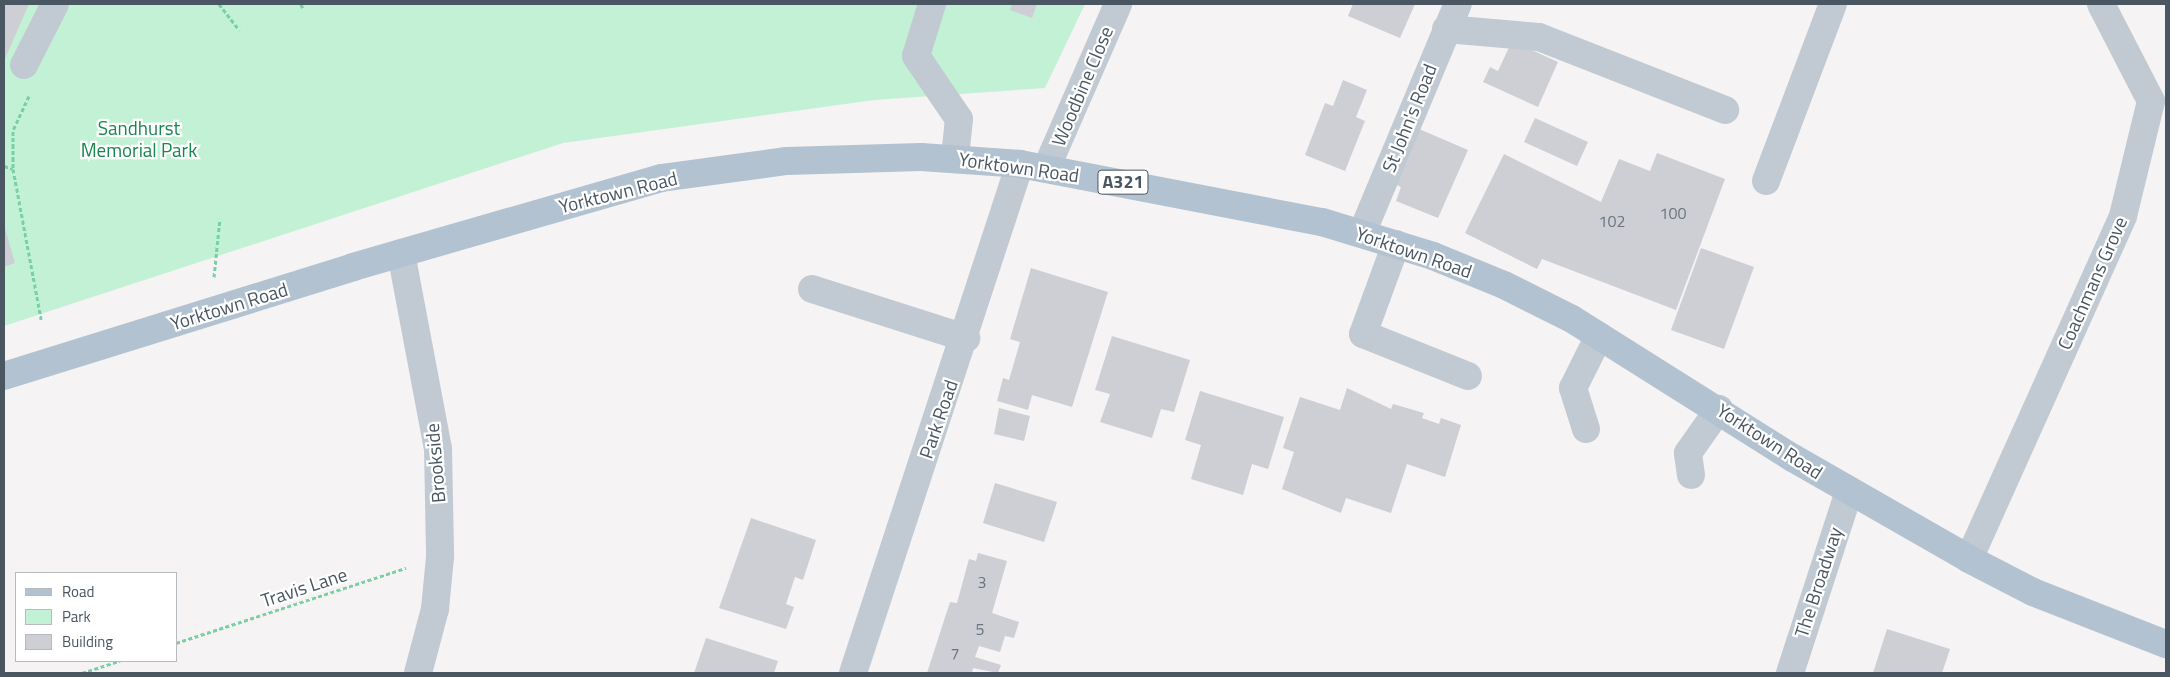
<!DOCTYPE html>
<html>
<head>
<meta charset="utf-8">
<style>
  body { margin:0 }
  #map { position:relative; width:2170px; height:677px; overflow:hidden; background:#f5f3f3; font-family:"Titillium Web",sans-serif }
  div>[style] { position:absolute }
  .green>* { inset:0; background:#c3f1d5 }
  .building>* { inset:0; background:#cdcfd5 }
  .path>* { height:3px; margin-top:-1.5px; transform-origin:0; background:repeating-linear-gradient(90deg,#7ad0a6 0 4px,transparent 0 6.5px) }
  .minor>* { height:28px; margin:-14px; padding:0 14px; transform-origin:14px; border-radius:14px; background:#c1cad2 }
  .major>* { height:28px; margin:-14px; padding:0 14px; transform-origin:14px; border-radius:14px; background:#b3c2d1 }
  span { translate:-50% -50%; white-space:nowrap; text-align:center; line-height:1.15; -webkit-text-stroke:4.5px #fff; paint-order:stroke }
  .number-label { font-size:16px; color:#6b747e }
  .number-label span { -webkit-text-stroke-width:0 }
  .shield-label span { padding:1px 4px; background:#fff; border:1px solid; border-radius:4px; -webkit-text-stroke-width:0 }
  .shield-label { font-size:18px; color:#4a5661; font-weight:700 }
  .street-label { font-size:19px; color:#4a5661 }
  .park-label { font-size:19px; color:#17864f }
  .frame { position:absolute; inset:0; border:5px solid #4a5661; pointer-events:none }
  .legend { position:absolute; left:15px; top:572px; width:162px; height:90px; box-sizing:border-box; background:#fff; border:1px solid #b7bbc0; margin:0; padding:6px 9px; list-style:none; font-size:15px; color:#4a5661 }
  .legend li { display:flex; align-items:center; gap:10px; height:25px }
  .legend b { width:25px; border:1px solid #b7bbc0 }
</style>
</head>
<body>
<div id="map">
  <div class="green">
    <div style="clip-path:polygon(4px 4px,1085px 4px,1045px 88px,874px 100px,563px 143px,4px 326px)"></div>
  </div>
  <div class="building">
    <div style="clip-path:polygon(4px 4px,29px 4px,4px 61px)"></div>
    <div style="clip-path:polygon(1012px 4px,1037px 4px,1032px 18px,1010px 10px)"></div>
    <div style="clip-path:polygon(1353px 4px,1415px 4px,1400px 38px,1348px 16px)"></div>
    <div style="clip-path:polygon(1512px 41px,1558px 62px,1538px 107px,1483px 82px,1490px 67px,1498px 71px)"></div>
    <div style="clip-path:polygon(1343px 80px,1367px 90px,1356px 117px,1365px 121px,1345px 171px,1305px 155px,1325px 103px,1333px 106px)"></div>
    <div style="clip-path:polygon(1535px 118px,1588px 142px,1577px 166px,1524px 142px)"></div>
    <div style="clip-path:polygon(1412px 126px,1468px 150px,1438px 218px,1396px 201px,1401px 187px,1388px 181px)"></div>
    <div style="clip-path:polygon(1657px 153px,1725px 179px,1676px 310px,1542px 259px,1537px 269px,1465px 233px,1504px 154px,1601px 202px,1619px 159px,1650px 171px)"></div>
    <div style="clip-path:polygon(4px 225px,15px 263px,4px 267px)"></div>
    <div style="clip-path:polygon(1701px 248px,1754px 267px,1724px 349px,1671px 330px)"></div>
    <div style="clip-path:polygon(1031px 268px,1108px 292px,1072px 407px,1032px 395px,1028px 410px,997px 401px,1003px 378px,1009px 380px,1020px 342px,1010px 339px)"></div>
    <div style="clip-path:polygon(1112px 336px,1190px 360px,1174px 412px,1161px 409px,1152px 438px,1100px 422px,1110px 394px,1095px 390px)"></div>
    <div style="clip-path:polygon(1347px 388px,1391px 409px,1393px 404px,1424px 413px,1422px 418px,1439px 424px,1441px 418px,1461px 425px,1445px 477px,1407px 464px,1391px 513px,1346px 498px,1341px 513px,1282px 489px,1294px 452px,1283px 448px,1300px 397px,1340px 410px)"></div>
    <div style="clip-path:polygon(1200px 391px,1284px 417px,1268px 469px,1252px 464px,1243px 495px,1191px 479px,1201px 445px,1185px 440px)"></div>
    <div style="clip-path:polygon(999px 408px,1030px 416px,1024px 441px,994px 434px)"></div>
    <div style="clip-path:polygon(995px 483px,1057px 502px,1044px 542px,983px 523px)"></div>
    <div style="clip-path:polygon(751px 518px,816px 540px,803px 580px,795px 577px,786px 604px,794px 607px,786px 629px,719px 608px)"></div>
    <div style="clip-path:polygon(978px 553px,1007px 561px,992px 613px,1019px 622px,1014px 638px,1005px 636px,1000px 652px,979px 646px,975px 657px,1001px 665px,998px 673px,973px 668px,972px 673px,927px 673px,950px 602px,957px 603px,969px 559px,976px 561px)"></div>
    <div style="clip-path:polygon(1887px 629px,1950px 649px,1942px 673px,1873px 673px)"></div>
    <div style="clip-path:polygon(706px 638px,778px 661px,774px 673px,694px 673px)"></div>
  </div>
  <div class="path">
    <div style="left:219px;top:4px;width:33px;rotate:52deg"></div>
    <div style="left:301px;top:4px;width:5px;rotate:68deg"></div>
    <div style="left:29px;top:96px;width:38px;rotate:115deg"></div>
    <div style="left:13px;top:131px;width:38px;rotate:90deg"></div>
    <div style="left:13px;top:169px;width:153px;rotate:79.4deg"></div>
    <div style="left:4px;top:166px;width:9px;rotate:18deg"></div>
    <div style="left:214px;top:277px;width:59px;rotate:-84.2deg"></div>
    <div style="left:176px;top:643px;width:242px;rotate:-18.1deg"></div>
    <div style="left:82px;top:673px;width:40px;rotate:-18deg"></div>
  </div>
  <div class="minor">
    <div style="left:932px;top:4px;width:54px;rotate:107.1deg"></div>
    <div style="left:916px;top:56px;width:76px;rotate:55.7deg"></div>
    <div style="left:959px;top:119px;width:39px;rotate:96deg"></div>
    <div style="left:1446px;top:29px;width:93px;rotate:4.9deg"></div>
    <div style="left:1539px;top:37px;width:200px;rotate:21.4deg"></div>
    <div style="left:24px;top:65px;width:68px;rotate:-63.1deg"></div>
    <div style="left:1046px;top:169px;width:180px;rotate:-66.4deg"></div>
    <div style="left:1766px;top:181px;width:189px;rotate:-69.3deg"></div>
    <div style="left:1362px;top:233px;width:248px;rotate:-67.3deg"></div>
    <div style="left:1396px;top:244px;width:96px;rotate:110.1deg"></div>
    <div style="left:1363px;top:334px;width:113px;rotate:21.8deg"></div>
    <div style="left:401px;top:253px;width:198px;rotate:79.3deg"></div>
    <div style="left:438px;top:448px;width:109px;rotate:88.9deg"></div>
    <div style="left:440px;top:557px;width:52px;rotate:95.5deg"></div>
    <div style="left:435px;top:609px;width:66px;rotate:104.9deg"></div>
    <div style="left:812px;top:289px;width:162px;rotate:17.7deg"></div>
    <div style="left:1586px;top:429px;width:43px;rotate:-107.6deg"></div>
    <div style="left:1573px;top:388px;width:58px;rotate:-63.4deg"></div>
    <div style="left:1691px;top:475px;width:22px;rotate:-98deg"></div>
    <div style="left:1688px;top:453px;width:54px;rotate:-54.8deg"></div>
    <div style="left:1969px;top:559px;width:376px;rotate:-65.8deg"></div>
    <div style="left:2123px;top:216px;width:118px;rotate:-76.3deg"></div>
    <div style="left:2151px;top:101px;width:109px;rotate:-117.3deg"></div>
    <div style="left:853px;top:673px;width:536px;rotate:-71.84deg"></div>
    <div style="left:1790px;top:673px;width:191px;rotate:-72deg"></div>
  </div>
  <div class="major">
    <div style="left:4px;top:376px;width:366px;rotate:-17.3deg"></div>
    <div style="left:353px;top:267px;width:321px;rotate:-16.1deg"></div>
    <div style="left:661px;top:178px;width:127px;rotate:-7.7deg"></div>
    <div style="left:787px;top:161px;width:134px;rotate:-1.7deg"></div>
    <div style="left:921px;top:157px;width:99px;rotate:4deg"></div>
    <div style="left:1020px;top:164px;width:308px;rotate:10.9deg"></div>
    <div style="left:1322px;top:222px;width:116px;rotate:17deg"></div>
    <div style="left:1433px;top:256px;width:77px;rotate:22.2deg"></div>
    <div style="left:1504px;top:285px;width:76px;rotate:26.6deg"></div>
    <div style="left:1572px;top:319px;width:261px;rotate:32.2deg"></div>
    <div style="left:1793px;top:458px;width:203px;rotate:29.8deg"></div>
    <div style="left:1969px;top:559px;width:72px;rotate:27.3deg"></div>
    <div style="left:2033px;top:592px;width:143px;rotate:21.4deg"></div>
  </div>
  <div class="number-label">
    <span style="left:1673px;top:213px">100</span>
    <span style="left:1612px;top:221px">102</span>
    <span style="left:982px;top:582px">3</span>
    <span style="left:980px;top:629px">5</span>
    <span style="left:955px;top:653px">7</span>
  </div>
  <div class="shield-label">
    <span style="left:1123px;top:182px">A321</span>
  </div>
  <div class="street-label">
    <span style="left:1082px;top:86px;rotate:-67deg">Woodbine Close</span>
    <span style="left:1409px;top:118px;rotate:-68deg">St John's Road</span>
    <span style="left:1019px;top:167px;rotate:8deg">Yorktown Road</span>
    <span style="left:618px;top:192px;rotate:-14deg">Yorktown Road</span>
    <span style="left:1414px;top:252px;rotate:19deg">Yorktown Road</span>
    <span style="left:2092px;top:283px;rotate:-66deg">Coachmans Grove</span>
    <span style="left:229px;top:306px;rotate:-17deg">Yorktown Road</span>
    <span style="left:938px;top:419px;rotate:-71deg">Park Road</span>
    <span style="left:1770px;top:441px;rotate:33deg">Yorktown Road</span>
    <span style="left:435px;top:463px;rotate:-95deg">Brookside</span>
    <span style="left:1818px;top:582px;rotate:-72deg">The Broadway</span>
    <span style="left:304px;top:587px;rotate:-18deg">Travis Lane</span>
  </div>
  <div class="park-label">
    <span style="left:139px;top:139px">Sandhurst<br>Memorial Park</span>
  </div>
  <div class="frame"></div>
  <ul class="legend">
  <li><b style="height:6px;background:#b3c2d1"></b>Road</li>
  <li><b style="height:14px;background:#c3f1d5"></b>Park</li>
  <li><b style="height:14px;background:#cdcfd5"></b>Building</li>
  </ul>
</div>
</body>
</html>
